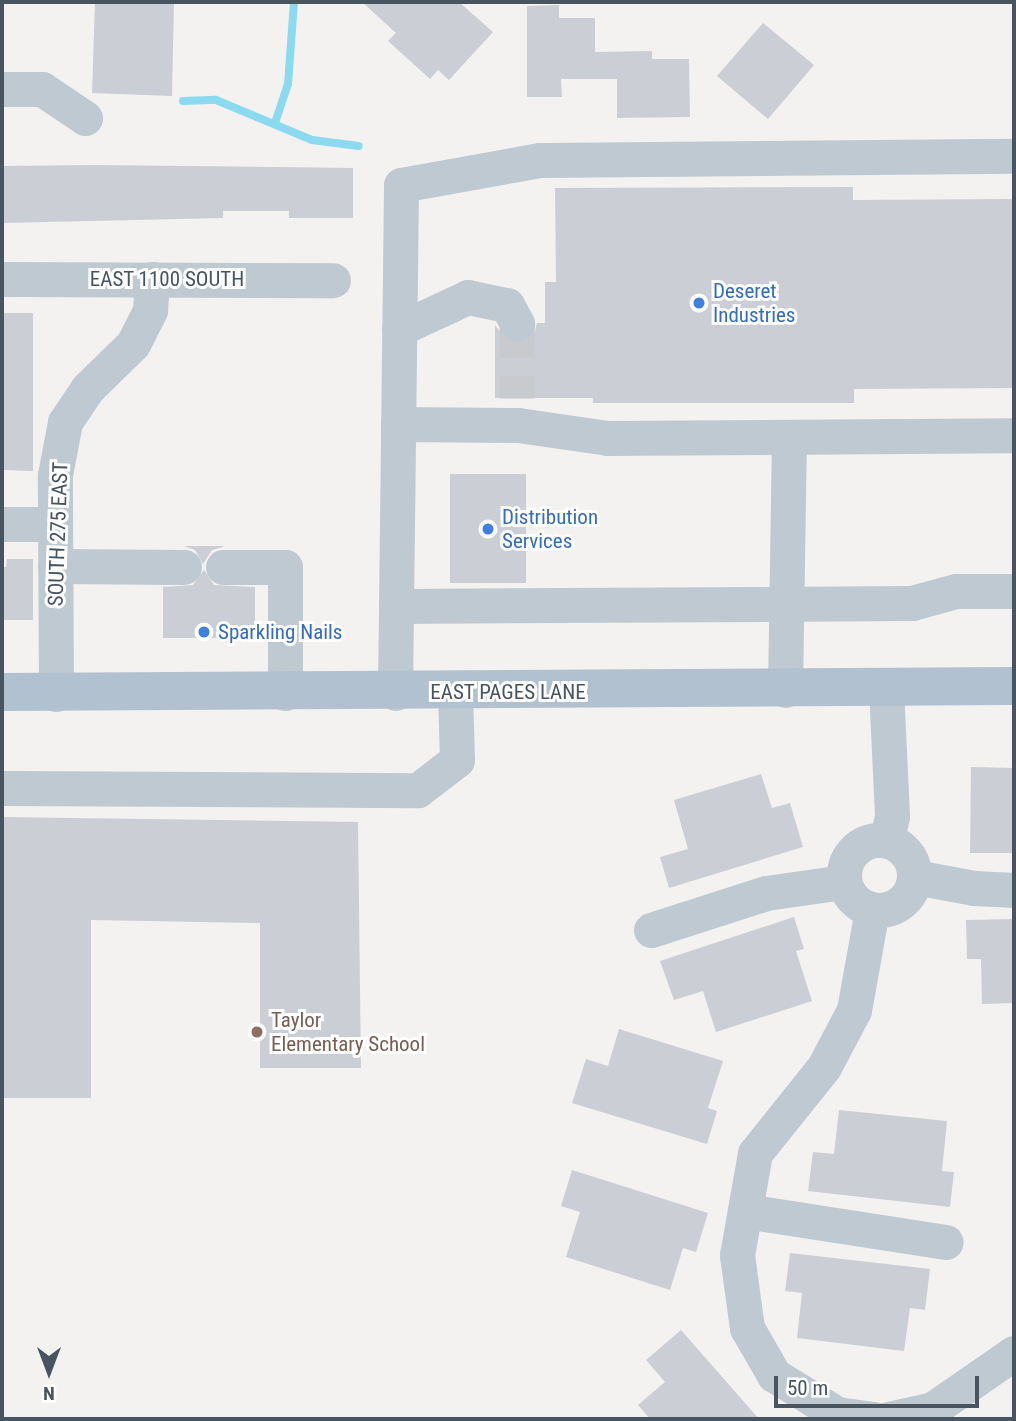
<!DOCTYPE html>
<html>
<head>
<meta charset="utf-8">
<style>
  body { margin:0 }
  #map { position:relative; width:1016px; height:1421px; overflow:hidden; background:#f4f1f1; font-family:"Roboto Condensed",sans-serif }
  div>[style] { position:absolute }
  .stream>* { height:8px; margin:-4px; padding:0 4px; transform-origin:4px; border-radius:4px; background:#8cdaef }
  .building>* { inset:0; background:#cbced4 }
  .minor-tunnel>* { height:35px; margin-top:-17.5px; transform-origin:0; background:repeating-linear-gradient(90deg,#c9cacd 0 35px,transparent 0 53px) }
  .minor>* { height:35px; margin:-17.5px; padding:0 17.5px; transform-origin:17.5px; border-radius:17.5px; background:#bfc9d1 }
  .minor>.ring { margin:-17.5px; padding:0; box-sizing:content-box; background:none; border:35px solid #bfc9d1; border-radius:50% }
  .major>* { height:38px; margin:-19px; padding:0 19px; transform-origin:19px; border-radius:19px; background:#b1c1d0 }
  .dots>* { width:19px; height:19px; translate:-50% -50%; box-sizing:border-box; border:4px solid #fff; border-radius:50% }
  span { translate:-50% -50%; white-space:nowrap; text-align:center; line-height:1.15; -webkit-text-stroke:6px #fff; paint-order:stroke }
  .street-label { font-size:21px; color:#485560 }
  .shop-label { font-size:21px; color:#366cbe }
  .left { translate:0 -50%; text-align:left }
  .education-label { font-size:21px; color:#785e54 }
  .frame { position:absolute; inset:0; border:4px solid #485560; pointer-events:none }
  .north { position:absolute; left:14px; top:1337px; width:70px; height:70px; -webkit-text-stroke:5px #fff; paint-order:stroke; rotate:180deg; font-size:19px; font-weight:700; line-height:28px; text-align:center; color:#485560 }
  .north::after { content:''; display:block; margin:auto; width:24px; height:32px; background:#485560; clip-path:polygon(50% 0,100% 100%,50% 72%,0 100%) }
  .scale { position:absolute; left:774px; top:1376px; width:205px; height:32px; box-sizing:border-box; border:4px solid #485560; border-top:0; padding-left:9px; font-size:21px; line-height:24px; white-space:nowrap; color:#485560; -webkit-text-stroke:5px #fff; paint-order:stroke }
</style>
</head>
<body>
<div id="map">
  <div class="stream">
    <div style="left:183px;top:101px;width:33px;rotate:-2deg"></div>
    <div style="left:216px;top:100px;width:104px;rotate:22.6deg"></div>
    <div style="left:312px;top:140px;width:47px;rotate:7.3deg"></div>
    <div style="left:275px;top:123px;width:41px;rotate:-71.6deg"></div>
    <div style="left:288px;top:84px;width:82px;rotate:-85.8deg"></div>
  </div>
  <div class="building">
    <div style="clip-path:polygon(95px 2px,174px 2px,172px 96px,92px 93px)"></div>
    <div style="clip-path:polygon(362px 2px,459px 2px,493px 32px,449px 80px,438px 70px,430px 79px,388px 41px,396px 33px)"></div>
    <div style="clip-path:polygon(559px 5px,559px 18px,595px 18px,595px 52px,652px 51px,652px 59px,689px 59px,690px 117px,617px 118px,617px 79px,561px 79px,562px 97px,527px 97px,527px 6px)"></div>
    <div style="clip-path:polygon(763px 23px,814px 65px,768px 119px,717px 76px)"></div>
    <div style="clip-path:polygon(95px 165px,353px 168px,353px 218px,289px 218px,289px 211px,223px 211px,223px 218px,2px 223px,2px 166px)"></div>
    <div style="clip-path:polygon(853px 187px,853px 200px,1014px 199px,1014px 388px,854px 389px,854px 403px,593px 403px,593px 398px,495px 398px,495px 325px,506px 340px,517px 343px,534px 334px,537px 323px,545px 323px,545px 282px,556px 282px,555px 188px)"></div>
    <div style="clip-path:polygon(2px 313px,33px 313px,33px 471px,2px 470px)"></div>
    <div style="clip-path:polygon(450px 474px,526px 474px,526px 583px,450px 583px)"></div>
    <div style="clip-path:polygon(184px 546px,223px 546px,223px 547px,212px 550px,203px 564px,195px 550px)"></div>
    <div style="clip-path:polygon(7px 559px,33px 559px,33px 620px,2px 620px,2px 567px,6px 567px)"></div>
    <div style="clip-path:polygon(204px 570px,214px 585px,255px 587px,255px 638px,163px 638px,163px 587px,193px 585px)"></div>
    <div style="clip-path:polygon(971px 767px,1014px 768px,1014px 853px,970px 853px)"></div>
    <div style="clip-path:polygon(761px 774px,772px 808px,790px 803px,803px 847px,669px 888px,660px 857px,688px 849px,674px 800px)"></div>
    <div style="clip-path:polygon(2px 817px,358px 822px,361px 1068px,260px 1068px,260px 923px,91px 920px,91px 1098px,2px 1098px)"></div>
    <div style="clip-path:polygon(794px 917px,804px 949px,796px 951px,812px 1001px,716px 1032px,703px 991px,674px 1000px,660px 961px)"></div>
    <div style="clip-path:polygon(1014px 919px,1014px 1003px,982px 1004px,981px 959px,967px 959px,966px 920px)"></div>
    <div style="clip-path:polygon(619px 1029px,723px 1061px,708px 1108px,717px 1111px,707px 1144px,572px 1103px,586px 1059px,608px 1066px)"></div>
    <div style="clip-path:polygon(839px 1110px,947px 1121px,942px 1171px,954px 1172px,950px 1207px,808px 1191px,813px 1152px,834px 1154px)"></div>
    <div style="clip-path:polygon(572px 1170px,708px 1213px,696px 1252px,683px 1248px,670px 1290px,566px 1257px,580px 1212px,561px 1206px)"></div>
    <div style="clip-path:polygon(790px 1253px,930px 1269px,925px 1310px,910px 1308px,904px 1351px,797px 1338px,802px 1293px,785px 1291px)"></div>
    <div style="clip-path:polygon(681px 1330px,759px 1419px,650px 1419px,638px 1405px,665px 1382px,646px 1360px)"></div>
  </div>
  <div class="minor-tunnel">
    <div style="left:517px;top:323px;width:75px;rotate:90deg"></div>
  </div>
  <div class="minor">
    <div style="left:2px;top:89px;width:40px"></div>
    <div style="left:42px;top:89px;width:52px;rotate:34deg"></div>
    <div style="left:2px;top:279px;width:331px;rotate:0.2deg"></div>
    <div style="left:399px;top:329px;width:76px;rotate:-24.9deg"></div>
    <div style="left:468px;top:297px;width:40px;rotate:12deg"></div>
    <div style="left:507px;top:305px;width:21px;rotate:61deg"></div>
    <div style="left:398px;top:424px;width:120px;rotate:0.5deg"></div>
    <div style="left:518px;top:425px;width:91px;rotate:8.2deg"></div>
    <div style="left:608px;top:438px;width:406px;rotate:-0.4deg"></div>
    <div style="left:2px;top:524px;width:52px"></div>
    <div style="left:55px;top:566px;width:129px;rotate:0.4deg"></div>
    <div style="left:223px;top:567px;width:62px"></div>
    <div style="left:285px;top:567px;width:126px;rotate:90deg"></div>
    <div style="left:396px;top:606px;width:516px;rotate:-0.33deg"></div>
    <div style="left:912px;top:603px;width:46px;rotate:-15.3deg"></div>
    <div style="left:956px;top:591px;width:58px"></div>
    <div style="left:886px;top:688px;width:128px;rotate:87.3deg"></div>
    <div style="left:892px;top:816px;width:25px;rotate:102deg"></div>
    <div style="left:785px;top:690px;width:252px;rotate:-89.1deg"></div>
    <div style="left:395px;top:693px;width:508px;rotate:-89.32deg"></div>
    <div style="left:401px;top:185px;width:141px;rotate:-10.2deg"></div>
    <div style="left:540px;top:160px;width:474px;rotate:-0.5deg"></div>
    <div style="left:56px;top:694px;width:219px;rotate:-90.3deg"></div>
    <div style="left:55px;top:475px;width:54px;rotate:-79.3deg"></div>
    <div style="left:65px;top:422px;width:40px;rotate:-56deg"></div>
    <div style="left:87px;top:389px;width:64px;rotate:-44.4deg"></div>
    <div style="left:133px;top:344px;width:38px;rotate:-63deg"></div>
    <div style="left:150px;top:310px;width:31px;rotate:-86deg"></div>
    <div style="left:2px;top:788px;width:416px;rotate:0.3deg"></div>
    <div style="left:418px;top:790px;width:49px;rotate:-37.6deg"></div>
    <div style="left:457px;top:760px;width:68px;rotate:-91.7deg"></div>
    <div class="ring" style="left:844px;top:840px;width:35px;height:35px"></div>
    <div style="left:915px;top:877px;width:60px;rotate:10.6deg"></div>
    <div style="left:974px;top:888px;width:40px;rotate:2.9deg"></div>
    <div style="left:872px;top:910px;width:102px;rotate:100.2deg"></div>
    <div style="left:854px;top:1010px;width:64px;rotate:117.8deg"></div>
    <div style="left:824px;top:1067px;width:110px;rotate:128.7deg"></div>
    <div style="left:755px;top:1153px;width:104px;rotate:100deg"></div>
    <div style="left:737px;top:1255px;width:74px;rotate:82.2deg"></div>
    <div style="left:747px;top:1328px;width:54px;rotate:60.1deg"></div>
    <div style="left:774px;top:1375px;width:74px;rotate:31.8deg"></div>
    <div style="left:837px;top:1414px;width:37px;rotate:8deg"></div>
    <div style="left:651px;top:930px;width:121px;rotate:-17.8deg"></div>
    <div style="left:766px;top:893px;width:78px;rotate:-8.1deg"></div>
    <div style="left:745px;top:1211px;width:203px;rotate:8.8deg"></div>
    <div style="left:888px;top:1419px;width:46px;rotate:-12.5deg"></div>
    <div style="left:933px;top:1409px;width:98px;rotate:-34.7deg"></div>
  </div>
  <div class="major">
    <div style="left:2px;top:692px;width:1012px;rotate:-0.34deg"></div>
  </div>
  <div class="dots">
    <div style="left:699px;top:303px;background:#3f7fe0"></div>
    <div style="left:488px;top:529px;background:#3f7fe0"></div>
    <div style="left:204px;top:632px;background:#3f7fe0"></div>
    <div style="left:257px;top:1032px;background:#8d6e63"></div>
  </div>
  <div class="street-label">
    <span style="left:167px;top:279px">EAST 1100 SOUTH</span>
    <span style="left:58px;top:534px;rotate:-88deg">SOUTH 275 EAST</span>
    <span style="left:508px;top:692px">EAST PAGES LANE</span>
  </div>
  <div class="shop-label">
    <span class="left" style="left:713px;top:303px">Deseret<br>Industries</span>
    <span class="left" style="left:502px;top:529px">Distribution<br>Services</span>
    <span class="left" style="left:218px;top:632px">Sparkling Nails</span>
  </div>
  <div class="education-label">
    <span class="left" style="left:271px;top:1032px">Taylor<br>Elementary School</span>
  </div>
  <div class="frame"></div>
  <div class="north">N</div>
  <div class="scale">50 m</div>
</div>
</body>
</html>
